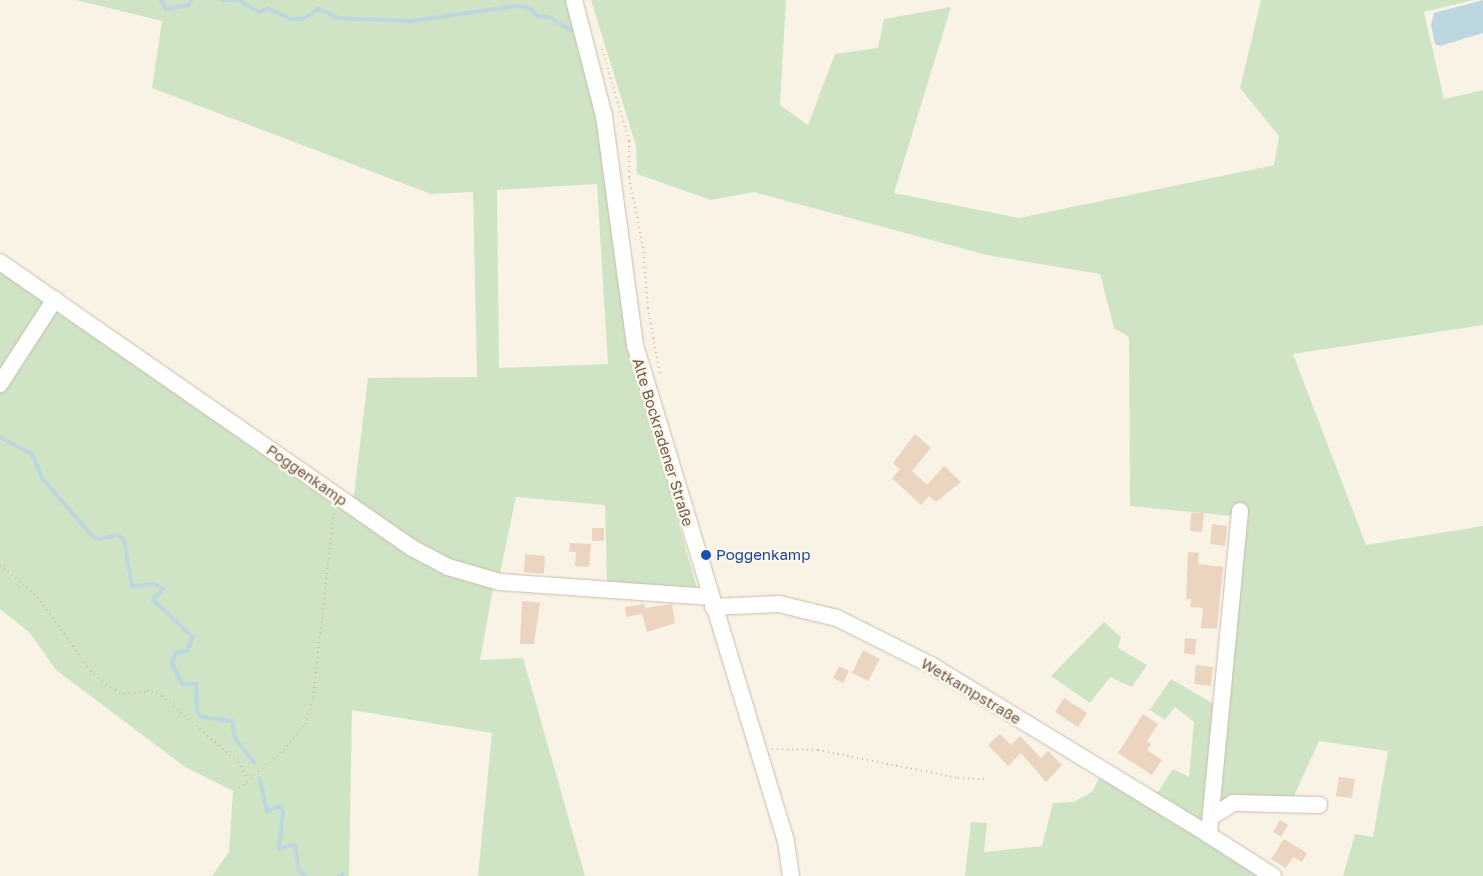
<!DOCTYPE html>
<html>
<head>
<meta charset="utf-8">
<style>
  body { margin:0 }
  #map { position:relative; width:1483px; height:876px; overflow:hidden; background:#f9f3e5; font-family:"Golos Text",sans-serif }
  div>[style] { position:absolute }
  .green>* { inset:0; background:#cfe4c5 }
  .water>* { inset:0; background:#bcd7e0 }
  .stream>* { height:4px; margin:-2px; padding:0 2px; transform-origin:2px; border-radius:2px; background:#bcd7e0 }
  .building>* { inset:0; background:#ebd5c0 }
  .path>* { height:2px; margin-top:-1px; transform-origin:0; background:repeating-linear-gradient(90deg,#cfb9a3 0 1px,transparent 0 5px) }
  .roads { filter:drop-shadow(0 0 1px #c8bcac) drop-shadow(0 0 1px #c8bcac) }
  .minor>* { height:16px; margin:-8px; padding:0 8px; transform-origin:8px; border-radius:8px; background:#fff }
  .dots>* { width:14px; height:14px; translate:-50% -50%; box-sizing:border-box; border:2px solid #fcf7ea; border-radius:50% }
  span { translate:-50% -50%; white-space:nowrap; text-align:center; line-height:1.15; -webkit-text-stroke:5px #fcf7ea; paint-order:stroke }
  .street-label { font-size:15px; color:#6e5c4d }
  .transit-label { font-size:15px; color:#164399 }
  .left { translate:0 -50%; text-align:left }
</style>
</head>
<body>
<div id="map">
  <div class="green">
    <div style="clip-path:polygon(evenodd,76px 0,568px 0,602px 115px,630px 348px,698px 592px,607px 585px,605px 505px,516px 497px,499px 578px,447px 563px,353px 503px,368px 378px,477px 377px,473px 192px,431px 194px,152px 88px,162px 21px,76px 0,597px 184px,608px 364px,499px 368px,497px 190px,597px 184px)"></div>
    <div style="clip-path:polygon(591px 0,786px 0,780px 105px,808px 125px,835px 54px,878px 48px,884px 19px,951px 7px,894px 193px,1019px 218px,1274px 165px,1279px 136px,1240px 88px,1261px 0,1474px 0,1424px 12px,1444px 99px,1483px 90px,1483px 325px,1293px 354px,1366px 545px,1483px 526px,1483px 876px,1343px 876px,1355px 834px,1373px 837px,1388px 751px,1319px 741px,1294px 796px,1216px 808px,1242px 517px,1130px 506px,1129px 337px,1114px 328px,1100px 274px,987px 255px,754px 192px,711px 200px,637px 174px,636px 146px)"></div>
    <div style="clip-path:polygon(0 266px,44px 296px,45px 307px,0 377px)"></div>
    <div style="clip-path:polygon(62px 308px,444px 570px,493px 589px,480px 660px,523px 658px,585px 876px,478px 876px,492px 733px,352px 710px,349px 876px,212px 876px,229px 852px,233px 791px,185px 767px,56px 670px,30px 633px,0 609px,0 391px,52px 311px)"></div>
    <div style="clip-path:polygon(1104px 622px,1121px 637px,1118px 648px,1147px 665px,1132px 687px,1110px 677px,1090px 703px,1051px 676px)"></div>
    <div style="clip-path:polygon(1171px 679px,1219px 707px,1207px 821px,1264px 876px,965px 876px,971px 822px,987px 823px,984px 852px,1042px 846px,1053px 803px,1074px 802px,1092px 792px,1101px 774px,1150px 804px,1173px 769px,1189px 777px,1194px 722px,1175px 707px,1165px 720px,1150px 710px)"></div>
  </div>
  <div class="water">
    <div style="clip-path:polygon(1483px 0,1483px 33px,1440px 46px,1435px 44px,1431px 25px,1434px 13px)"></div>
  </div>
  <div class="stream">
    <div style="left:161px;top:0;width:10px;rotate:61deg"></div>
    <div style="left:166px;top:9px;width:23px;rotate:-10deg"></div>
    <div style="left:189px;top:5px;width:5px;rotate:-68deg"></div>
    <div style="left:223px;top:0;width:16px"></div>
    <div style="left:239px;top:0;width:22px;rotate:32deg"></div>
    <div style="left:258px;top:12px;width:11px;rotate:-15deg"></div>
    <div style="left:269px;top:9px;width:24px;rotate:24deg"></div>
    <div style="left:291px;top:19px;width:11px"></div>
    <div style="left:302px;top:19px;width:20px;rotate:-30deg"></div>
    <div style="left:319px;top:9px;width:21px;rotate:25deg"></div>
    <div style="left:338px;top:18px;width:73px;rotate:2.4deg"></div>
    <div style="left:411px;top:21px;width:107px;rotate:-8.1deg"></div>
    <div style="left:517px;top:6px;width:14px;rotate:12deg"></div>
    <div style="left:531px;top:9px;width:9px;rotate:49deg"></div>
    <div style="left:537px;top:16px;width:12px;rotate:5deg"></div>
    <div style="left:549px;top:17px;width:26px;rotate:31deg"></div>
    <div style="left:0;top:437px;width:36px;rotate:28deg"></div>
    <div style="left:32px;top:454px;width:26px;rotate:67deg"></div>
    <div style="left:42px;top:478px;width:77px;rotate:49.2deg"></div>
    <div style="left:92px;top:536px;width:8px;rotate:23deg"></div>
    <div style="left:99px;top:539px;width:19px;rotate:-12deg"></div>
    <div style="left:118px;top:535px;width:8px;rotate:40deg"></div>
    <div style="left:124px;top:540px;width:47px;rotate:80.1deg"></div>
    <div style="left:132px;top:586px;width:22px;rotate:-5deg"></div>
    <div style="left:154px;top:584px;width:10px;rotate:29deg"></div>
    <div style="left:163px;top:589px;width:15px;rotate:132deg"></div>
    <div style="left:153px;top:600px;width:54px;rotate:42.8deg"></div>
    <div style="left:193px;top:637px;width:15px;rotate:113deg"></div>
    <div style="left:187px;top:651px;width:11px;rotate:170deg"></div>
    <div style="left:176px;top:653px;width:11px;rotate:112deg"></div>
    <div style="left:172px;top:663px;width:10px;rotate:66deg"></div>
    <div style="left:176px;top:672px;width:14px;rotate:60deg"></div>
    <div style="left:183px;top:684px;width:13px"></div>
    <div style="left:196px;top:684px;width:28px;rotate:88deg"></div>
    <div style="left:197px;top:712px;width:7px;rotate:45deg"></div>
    <div style="left:202px;top:717px;width:30px;rotate:8deg"></div>
    <div style="left:232px;top:721px;width:17px;rotate:80deg"></div>
    <div style="left:235px;top:738px;width:31px;rotate:52deg"></div>
    <div style="left:260px;top:780px;width:32px;rotate:77deg"></div>
    <div style="left:267px;top:811px;width:14px;rotate:-21deg"></div>
    <div style="left:280px;top:806px;width:6px;rotate:59deg"></div>
    <div style="left:283px;top:811px;width:38px;rotate:96deg"></div>
    <div style="left:279px;top:849px;width:17px;rotate:-17deg"></div>
    <div style="left:295px;top:844px;width:27px;rotate:82deg"></div>
    <div style="left:299px;top:871px;width:9px;rotate:36deg"></div>
    <div style="left:339px;top:876px;width:4px;rotate:-27deg"></div>
  </div>
  <div class="building">
    <div style="clip-path:polygon(915px 434px,931px 448px,912px 471px,927px 485px,944px 466px,961px 482px,936px 502px,929px 496px,921px 505px,892px 478px,900px 469px,893px 463px)"></div>
    <div style="clip-path:polygon(1191px 513px,1204px 513px,1202px 532px,1190px 531px)"></div>
    <div style="clip-path:polygon(1212px 524px,1227px 526px,1225px 546px,1210px 544px)"></div>
    <div style="clip-path:polygon(592px 528px,604px 528px,604px 541px,592px 541px)"></div>
    <div style="clip-path:polygon(570px 543px,591px 544px,589px 567px,575px 566px,576px 552px,569px 552px)"></div>
    <div style="clip-path:polygon(1188px 552px,1199px 553px,1198px 564px,1223px 567px,1217px 629px,1201px 628px,1203px 608px,1190px 607px,1191px 599px,1186px 599px)"></div>
    <div style="clip-path:polygon(525px 554px,545px 556px,544px 574px,524px 572px)"></div>
    <div style="clip-path:polygon(522px 601px,540px 603px,534px 644px,520px 644px)"></div>
    <div style="clip-path:polygon(644px 604px,645px 608px,672px 604px,675px 623px,647px 632px,642px 614px,626px 617px,625px 607px)"></div>
    <div style="clip-path:polygon(1185px 638px,1196px 639px,1195px 655px,1184px 653px)"></div>
    <div style="clip-path:polygon(863px 650px,880px 659px,868px 681px,852px 673px)"></div>
    <div style="clip-path:polygon(1196px 665px,1213px 667px,1211px 686px,1194px 684px)"></div>
    <div style="clip-path:polygon(839px 666px,849px 671px,843px 683px,833px 678px)"></div>
    <div style="clip-path:polygon(1064px 698px,1087px 713px,1078px 727px,1055px 712px)"></div>
    <div style="clip-path:polygon(1143px 714px,1158px 724px,1147px 741px,1151px 744px,1147px 750px,1162px 760px,1152px 775px,1118px 753px)"></div>
    <div style="clip-path:polygon(1000px 734px,1011px 745px,1020px 736px,1041px 758px,1048px 751px,1062px 765px,1046px 782px,1021px 753px,1008px 766px,988px 745px)"></div>
    <div style="clip-path:polygon(1339px 777px,1355px 779px,1352px 798px,1336px 796px)"></div>
    <div style="clip-path:polygon(1280px 820px,1288px 825px,1281px 837px,1273px 832px)"></div>
    <div style="clip-path:polygon(1284px 839px,1307px 853px,1302px 862px,1293px 857px,1286px 868px,1271px 859px)"></div>
  </div>
  <div class="path">
    <div style="left:602px;top:49px;width:96px;rotate:73.6deg"></div>
    <div style="left:629px;top:141px;width:37px;rotate:90deg"></div>
    <div style="left:629px;top:178px;width:70px;rotate:78.5deg"></div>
    <div style="left:643px;top:247px;width:61px;rotate:85.3deg"></div>
    <div style="left:648px;top:308px;width:68px;rotate:79.8deg"></div>
    <div style="left:0;top:565px;width:50px;rotate:40.1deg"></div>
    <div style="left:38px;top:597px;width:90px;rotate:54.9deg"></div>
    <div style="left:90px;top:671px;width:21px;rotate:41deg"></div>
    <div style="left:106px;top:685px;width:20px;rotate:27deg"></div>
    <div style="left:124px;top:694px;width:23px;rotate:-7deg"></div>
    <div style="left:147px;top:691px;width:16px;rotate:18deg"></div>
    <div style="left:162px;top:696px;width:101px;rotate:41deg"></div>
    <div style="left:238px;top:762px;width:20px;rotate:60deg"></div>
    <div style="left:772px;top:749px;width:46px;rotate:1.2deg"></div>
    <div style="left:818px;top:750px;width:143px;rotate:11.3deg"></div>
    <div style="left:958px;top:778px;width:26px;rotate:2deg"></div>
    <div style="left:239px;top:788px;width:59px;rotate:-40.2deg"></div>
    <div style="left:284px;top:750px;width:33px;rotate:-51deg"></div>
    <div style="left:305px;top:724px;width:27px;rotate:-73deg"></div>
    <div style="left:313px;top:698px;width:188px;rotate:-83.6deg"></div>
  </div>
  <div class="roads">
    <div class="minor">
      <div style="left:574px;top:0;width:120px;rotate:75.5deg"></div>
      <div style="left:604px;top:116px;width:231px;rotate:82.3deg"></div>
      <div style="left:635px;top:345px;width:518px;rotate:73.07deg"></div>
      <div style="left:786px;top:841px;width:35px;rotate:82deg"></div>
      <div style="left:0;top:262px;width:502px;rotate:34.77deg"></div>
      <div style="left:412px;top:548px;width:41px;rotate:27.8deg"></div>
      <div style="left:448px;top:567px;width:54px;rotate:16.1deg"></div>
      <div style="left:500px;top:582px;width:211px;rotate:4.1deg"></div>
      <div style="left:0;top:384px;width:101px;rotate:-57.1deg"></div>
      <div style="left:1240px;top:511px;width:325px;rotate:95.5deg"></div>
      <div style="left:1209px;top:835px;width:76px;rotate:32.6deg"></div>
      <div style="left:713px;top:607px;width:66px;rotate:-2.6deg"></div>
      <div style="left:779px;top:604px;width:60px;rotate:13.6deg"></div>
      <div style="left:837px;top:618px;width:105px;rotate:26.6deg"></div>
      <div style="left:931px;top:665px;width:326px;rotate:31.4deg"></div>
      <div style="left:1211px;top:817px;width:26px;rotate:-32deg"></div>
      <div style="left:1233px;top:803px;width:86px;rotate:1.3deg"></div>
    </div>
  </div>
  <div class="dots">
    <div style="left:706px;top:555px;background:#1a4fb4"></div>
  </div>
  <div class="street-label">
    <span style="left:663px;top:442px;rotate:73deg">Alte Bockradener Straße</span>
    <span style="left:307px;top:475px;rotate:35deg">Poggenkamp</span>
    <span style="left:971px;top:691px;rotate:31deg">Wetkampstraße</span>
  </div>
  <div class="transit-label">
    <span class="left" style="left:716px;top:555px">Poggenkamp</span>
  </div>
</div>
</body>
</html>
